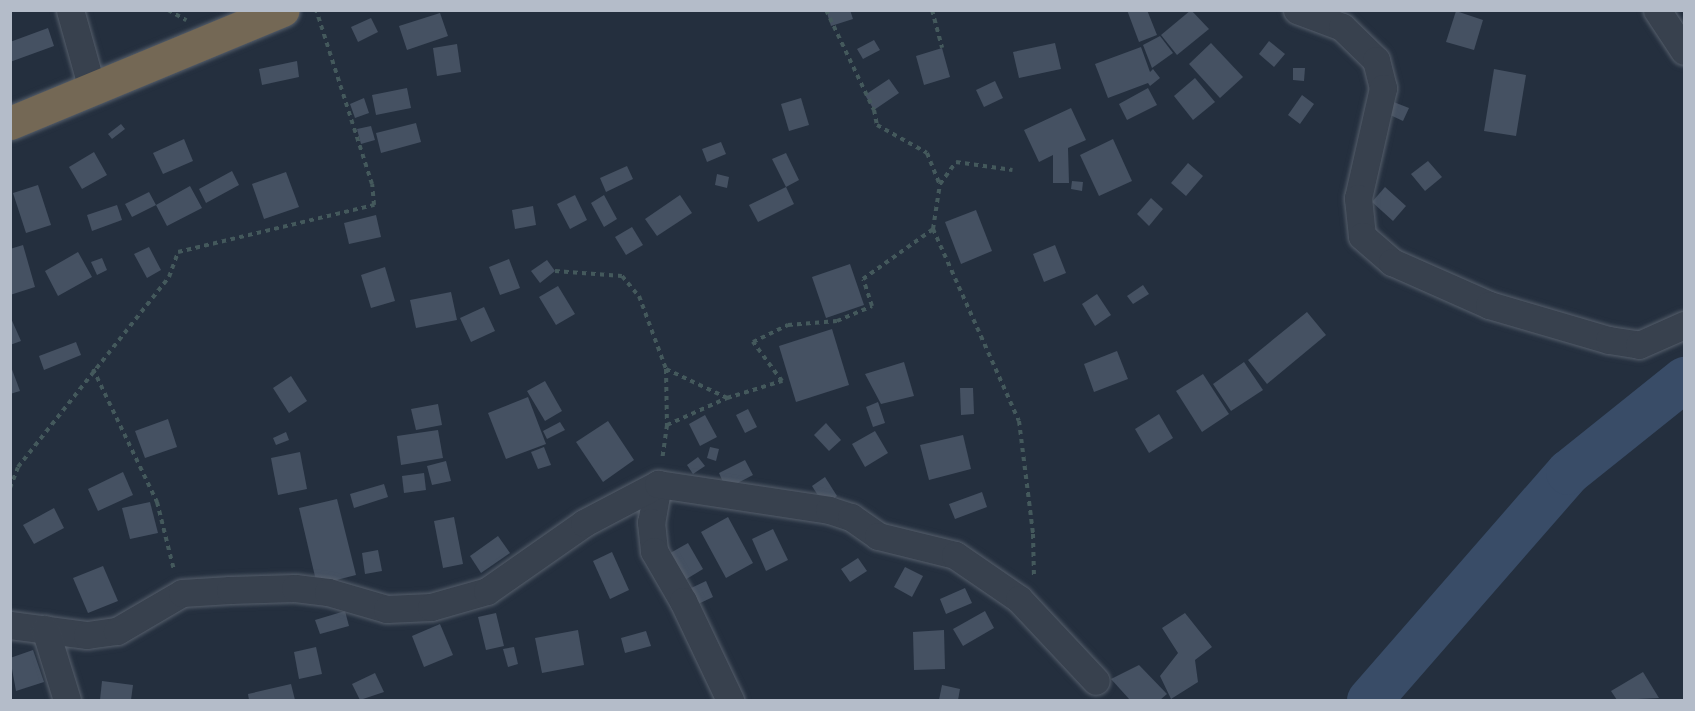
<!DOCTYPE html>
<html>
<head>
<meta charset="utf-8">
<style>
  body { margin:0 }
  #map { position:relative; width:1695px; height:711px; overflow:hidden; background:#242f3e; font-family:Raleway,sans-serif }
  div>[style] { position:absolute }
  .river>* { height:45px; margin:-22.5px; padding:0 22.5px; transform-origin:22.5px; border-radius:22.5px; background:#394c67 }
  .building>* { inset:0; background:#455162 }
  .path>* { height:4px; margin-top:-2px; transform-origin:0; background:repeating-linear-gradient(90deg,#44595c 0 4.5px,transparent 0 9px) }
  .roads { filter:drop-shadow(0 0 2px #565f6c) drop-shadow(0 0 2px #565f6c) }
  .minor>* { height:27px; margin:-13.5px; padding:0 13.5px; transform-origin:13.5px; border-radius:13.5px; background:#38414e }
  .highway>* { height:33px; margin:-16.5px; padding:0 16.5px; transform-origin:16.5px; border-radius:16.5px; background:#746855 }
  span { translate:-50% -50%; white-space:nowrap; text-align:center; line-height:1.15; -webkit-text-stroke:4.5px #1d2633; paint-order:stroke }
  .frame { position:absolute; inset:0; border:12px solid #b4bcc9; pointer-events:none }
</style>
</head>
<body>
<div id="map">
  <div class="river">
    <div style="left:1369px;top:700px;width:303px;rotate:-48.9deg"></div>
    <div style="left:1568px;top:472px;width:149px;rotate:-38.7deg"></div>
  </div>
  <div class="building">
    <div style="clip-path:polygon(826px 10px,850px 10px,853px 19px,831px 26px)"></div>
    <div style="clip-path:polygon(1127px 10px,1147px 10px,1157px 35px,1139px 42px)"></div>
    <div style="clip-path:polygon(1191px 10px,1209px 29px,1177px 55px,1161px 35px)"></div>
    <div style="clip-path:polygon(1456px 11px,1483px 20px,1474px 50px,1446px 42px)"></div>
    <div style="clip-path:polygon(440px 13px,448px 36px,407px 50px,399px 26px)"></div>
    <div style="clip-path:polygon(371px 18px,378px 32px,358px 42px,351px 27px)"></div>
    <div style="clip-path:polygon(48px 28px,54px 46px,10px 62px,10px 42px)"></div>
    <div style="clip-path:polygon(1160px 36px,1173px 53px,1152px 68px,1143px 45px)"></div>
    <div style="clip-path:polygon(874px 40px,880px 50px,863px 59px,857px 49px)"></div>
    <div style="clip-path:polygon(1269px 41px,1285px 54px,1274px 67px,1259px 54px)"></div>
    <div style="clip-path:polygon(1055px 43px,1061px 69px,1019px 78px,1013px 52px)"></div>
    <div style="clip-path:polygon(1211px 43px,1243px 77px,1220px 98px,1189px 64px)"></div>
    <div style="clip-path:polygon(457px 44px,461px 72px,437px 76px,433px 48px)"></div>
    <div style="clip-path:polygon(1141px 47px,1150px 72px,1153px 69px,1160px 78px,1150px 86px,1148px 83px,1108px 98px,1095px 64px)"></div>
    <div style="clip-path:polygon(942px 48px,950px 77px,924px 85px,916px 56px)"></div>
    <div style="clip-path:polygon(297px 61px,299px 77px,262px 85px,259px 69px)"></div>
    <div style="clip-path:polygon(1293px 68px,1305px 68px,1304px 81px,1293px 80px)"></div>
    <div style="clip-path:polygon(1494px 69px,1526px 75px,1516px 136px,1484px 131px)"></div>
    <div style="clip-path:polygon(1195px 78px,1215px 102px,1193px 120px,1174px 96px)"></div>
    <div style="clip-path:polygon(889px 79px,899px 93px,874px 110px,865px 95px)"></div>
    <div style="clip-path:polygon(995px 81px,1003px 98px,984px 107px,976px 90px)"></div>
    <div style="clip-path:polygon(407px 88px,411px 108px,376px 115px,372px 95px)"></div>
    <div style="clip-path:polygon(1148px 88px,1157px 105px,1127px 120px,1119px 104px)"></div>
    <div style="clip-path:polygon(1302px 95px,1314px 104px,1300px 124px,1288px 115px)"></div>
    <div style="clip-path:polygon(364px 98px,369px 113px,355px 118px,350px 104px)"></div>
    <div style="clip-path:polygon(801px 98px,809px 125px,789px 131px,781px 104px)"></div>
    <div style="clip-path:polygon(1391px 101px,1409px 108px,1403px 121px,1386px 113px)"></div>
    <div style="clip-path:polygon(1071px 108px,1086px 140px,1068px 148px,1069px 183px,1053px 183px,1053px 155px,1039px 162px,1024px 130px)"></div>
    <div style="clip-path:polygon(416px 123px,421px 142px,381px 153px,376px 133px)"></div>
    <div style="clip-path:polygon(121px 124px,125px 129px,112px 139px,108px 134px)"></div>
    <div style="clip-path:polygon(371px 126px,375px 140px,361px 144px,357px 129px)"></div>
    <div style="clip-path:polygon(184px 139px,193px 161px,163px 174px,153px 153px)"></div>
    <div style="clip-path:polygon(1113px 139px,1132px 181px,1099px 196px,1080px 155px)"></div>
    <div style="clip-path:polygon(721px 142px,726px 154px,707px 162px,702px 149px)"></div>
    <div style="clip-path:polygon(94px 152px,107px 175px,82px 189px,69px 167px)"></div>
    <div style="clip-path:polygon(786px 153px,799px 180px,786px 187px,772px 159px)"></div>
    <div style="clip-path:polygon(1428px 161px,1442px 177px,1425px 191px,1411px 174px)"></div>
    <div style="clip-path:polygon(1188px 163px,1203px 176px,1186px 196px,1171px 183px)"></div>
    <div style="clip-path:polygon(627px 166px,633px 179px,606px 192px,600px 178px)"></div>
    <div style="clip-path:polygon(232px 171px,239px 185px,206px 203px,199px 189px)"></div>
    <div style="clip-path:polygon(286px 172px,299px 207px,264px 219px,252px 184px)"></div>
    <div style="clip-path:polygon(717px 174px,729px 177px,727px 188px,715px 185px)"></div>
    <div style="clip-path:polygon(1072px 181px,1083px 182px,1082px 191px,1071px 189px)"></div>
    <div style="clip-path:polygon(38px 185px,51px 225px,26px 233px,13px 193px)"></div>
    <div style="clip-path:polygon(190px 186px,202px 208px,167px 226px,156px 205px,132px 217px,125px 204px,149px 192px,156px 205px)"></div>
    <div style="clip-path:polygon(786px 187px,794px 204px,758px 222px,749px 205px)"></div>
    <div style="clip-path:polygon(1385px 187px,1406px 206px,1393px 221px,1372px 202px)"></div>
    <div style="clip-path:polygon(575px 195px,587px 220px,570px 229px,557px 204px)"></div>
    <div style="clip-path:polygon(604px 195px,617px 219px,604px 227px,591px 203px)"></div>
    <div style="clip-path:polygon(680px 195px,692px 213px,657px 236px,645px 219px)"></div>
    <div style="clip-path:polygon(1151px 198px,1163px 209px,1149px 226px,1137px 214px)"></div>
    <div style="clip-path:polygon(117px 205px,122px 220px,92px 231px,87px 215px)"></div>
    <div style="clip-path:polygon(533px 206px,536px 225px,515px 229px,512px 210px)"></div>
    <div style="clip-path:polygon(976px 210px,992px 251px,961px 264px,945px 222px)"></div>
    <div style="clip-path:polygon(376px 215px,381px 237px,349px 244px,344px 223px)"></div>
    <div style="clip-path:polygon(632px 227px,643px 245px,626px 255px,615px 237px)"></div>
    <div style="clip-path:polygon(23px 245px,35px 287px,10px 295px,10px 249px)"></div>
    <div style="clip-path:polygon(1055px 245px,1066px 273px,1044px 282px,1033px 254px)"></div>
    <div style="clip-path:polygon(149px 247px,161px 270px,147px 278px,134px 254px)"></div>
    <div style="clip-path:polygon(78px 252px,92px 277px,58px 296px,45px 271px)"></div>
    <div style="clip-path:polygon(102px 258px,107px 270px,97px 275px,91px 262px)"></div>
    <div style="clip-path:polygon(509px 259px,520px 288px,500px 295px,489px 267px)"></div>
    <div style="clip-path:polygon(547px 260px,555px 271px,540px 283px,531px 271px)"></div>
    <div style="clip-path:polygon(850px 264px,864px 305px,826px 318px,812px 277px)"></div>
    <div style="clip-path:polygon(385px 267px,395px 301px,371px 308px,361px 275px)"></div>
    <div style="clip-path:polygon(1143px 285px,1149px 294px,1133px 304px,1127px 296px)"></div>
    <div style="clip-path:polygon(558px 286px,575px 314px,556px 325px,539px 297px)"></div>
    <div style="clip-path:polygon(451px 292px,457px 320px,416px 328px,410px 300px)"></div>
    <div style="clip-path:polygon(1097px 294px,1111px 315px,1095px 326px,1082px 304px)"></div>
    <div style="clip-path:polygon(484px 307px,495px 331px,471px 342px,460px 318px)"></div>
    <div style="clip-path:polygon(1307px 312px,1326px 335px,1267px 384px,1248px 360px)"></div>
    <div style="clip-path:polygon(10px 316px,21px 341px,10px 345px)"></div>
    <div style="clip-path:polygon(832px 329px,849px 385px,796px 402px,779px 346px)"></div>
    <div style="clip-path:polygon(76px 342px,81px 355px,44px 370px,39px 356px)"></div>
    <div style="clip-path:polygon(1117px 351px,1128px 379px,1094px 392px,1084px 364px)"></div>
    <div style="clip-path:polygon(904px 362px,914px 396px,881px 404px,865px 374px)"></div>
    <div style="clip-path:polygon(1244px 362px,1263px 390px,1231px 411px,1213px 384px)"></div>
    <div style="clip-path:polygon(10px 364px,20px 391px,10px 394px)"></div>
    <div style="clip-path:polygon(1203px 374px,1229px 414px,1202px 432px,1176px 391px)"></div>
    <div style="clip-path:polygon(291px 376px,307px 401px,289px 413px,273px 388px)"></div>
    <div style="clip-path:polygon(545px 381px,562px 411px,545px 421px,527px 391px)"></div>
    <div style="clip-path:polygon(960px 388px,973px 388px,974px 414px,961px 415px)"></div>
    <div style="clip-path:polygon(528px 397px,546px 444px,506px 459px,488px 413px)"></div>
    <div style="clip-path:polygon(878px 402px,885px 423px,873px 427px,866px 407px)"></div>
    <div style="clip-path:polygon(438px 404px,442px 425px,416px 430px,411px 409px)"></div>
    <div style="clip-path:polygon(748px 409px,757px 427px,745px 433px,736px 415px)"></div>
    <div style="clip-path:polygon(1159px 414px,1173px 438px,1149px 453px,1135px 429px)"></div>
    <div style="clip-path:polygon(705px 415px,717px 437px,700px 446px,689px 424px)"></div>
    <div style="clip-path:polygon(168px 419px,177px 447px,145px 458px,135px 431px)"></div>
    <div style="clip-path:polygon(608px 421px,634px 460px,603px 482px,576px 442px)"></div>
    <div style="clip-path:polygon(560px 422px,565px 430px,547px 439px,543px 431px)"></div>
    <div style="clip-path:polygon(826px 423px,841px 440px,829px 451px,814px 435px)"></div>
    <div style="clip-path:polygon(438px 430px,443px 458px,401px 465px,397px 436px)"></div>
    <div style="clip-path:polygon(875px 431px,888px 453px,865px 467px,852px 444px)"></div>
    <div style="clip-path:polygon(286px 432px,289px 440px,276px 445px,273px 438px)"></div>
    <div style="clip-path:polygon(963px 435px,971px 469px,929px 480px,920px 445px)"></div>
    <div style="clip-path:polygon(544px 447px,551px 465px,538px 469px,531px 452px)"></div>
    <div style="clip-path:polygon(710px 447px,719px 449px,716px 461px,707px 458px)"></div>
    <div style="clip-path:polygon(300px 452px,307px 489px,278px 495px,271px 458px)"></div>
    <div style="clip-path:polygon(698px 457px,705px 466px,693px 474px,687px 465px)"></div>
    <div style="clip-path:polygon(745px 460px,753px 475px,726px 489px,719px 473px)"></div>
    <div style="clip-path:polygon(446px 461px,451px 481px,432px 485px,427px 466px)"></div>
    <div style="clip-path:polygon(123px 472px,133px 495px,98px 511px,88px 489px)"></div>
    <div style="clip-path:polygon(424px 473px,426px 490px,404px 493px,402px 476px)"></div>
    <div style="clip-path:polygon(825px 477px,837px 496px,824px 505px,812px 486px)"></div>
    <div style="clip-path:polygon(384px 484px,388px 497px,354px 508px,350px 494px)"></div>
    <div style="clip-path:polygon(982px 492px,987px 507px,955px 519px,949px 504px)"></div>
    <div style="clip-path:polygon(337px 499px,356px 575px,317px 585px,299px 508px)"></div>
    <div style="clip-path:polygon(150px 502px,158px 533px,130px 539px,122px 508px)"></div>
    <div style="clip-path:polygon(54px 508px,64px 528px,34px 544px,23px 525px)"></div>
    <div style="clip-path:polygon(454px 517px,463px 564px,443px 568px,434px 521px)"></div>
    <div style="clip-path:polygon(728px 517px,753px 563px,726px 578px,701px 532px)"></div>
    <div style="clip-path:polygon(773px 529px,788px 560px,766px 571px,752px 539px)"></div>
    <div style="clip-path:polygon(498px 536px,510px 553px,481px 573px,470px 556px)"></div>
    <div style="clip-path:polygon(688px 543px,703px 569px,680px 583px,665px 556px)"></div>
    <div style="clip-path:polygon(378px 550px,382px 571px,365px 574px,362px 553px)"></div>
    <div style="clip-path:polygon(612px 552px,629px 590px,610px 599px,593px 561px)"></div>
    <div style="clip-path:polygon(858px 558px,867px 571px,850px 582px,841px 569px)"></div>
    <div style="clip-path:polygon(103px 566px,118px 601px,88px 613px,73px 578px)"></div>
    <div style="clip-path:polygon(905px 567px,923px 576px,912px 597px,894px 587px)"></div>
    <div style="clip-path:polygon(706px 581px,713px 597px,696px 605px,689px 589px)"></div>
    <div style="clip-path:polygon(965px 588px,972px 603px,946px 614px,940px 599px)"></div>
    <div style="clip-path:polygon(345px 611px,349px 626px,320px 634px,315px 620px)"></div>
    <div style="clip-path:polygon(985px 611px,994px 628px,963px 646px,953px 629px)"></div>
    <div style="clip-path:polygon(496px 613px,504px 646px,486px 650px,478px 617px)"></div>
    <div style="clip-path:polygon(1185px 613px,1212px 647px,1195px 660px,1198px 682px,1171px 699px,1160px 676px,1178px 653px,1162px 628px)"></div>
    <div style="clip-path:polygon(440px 624px,453px 655px,424px 667px,412px 636px)"></div>
    <div style="clip-path:polygon(578px 630px,584px 665px,542px 673px,535px 638px)"></div>
    <div style="clip-path:polygon(944px 630px,945px 669px,914px 670px,913px 632px)"></div>
    <div style="clip-path:polygon(646px 631px,651px 646px,625px 653px,621px 638px)"></div>
    <div style="clip-path:polygon(316px 647px,322px 674px,299px 679px,294px 652px)"></div>
    <div style="clip-path:polygon(514px 647px,518px 664px,508px 667px,503px 649px)"></div>
    <div style="clip-path:polygon(33px 650px,44px 682px,16px 691px,10px 658px)"></div>
    <div style="clip-path:polygon(1139px 665px,1167px 694px,1160px 700px,1130px 700px,1111px 679px)"></div>
    <div style="clip-path:polygon(1643px 672px,1659px 698px,1617px 700px,1611px 691px)"></div>
    <div style="clip-path:polygon(375px 673px,384px 692px,360px 700px,352px 684px)"></div>
    <div style="clip-path:polygon(102px 681px,133px 685px,131px 700px,100px 700px)"></div>
    <div style="clip-path:polygon(291px 684px,295px 700px,249px 700px,248px 694px)"></div>
    <div style="clip-path:polygon(942px 685px,960px 689px,958px 700px,939px 700px)"></div>
  </div>
  <div class="path">
    <div style="left:168px;top:10px;width:21px;rotate:29deg"></div>
    <div style="left:826px;top:10px;width:111px;rotate:64.4deg"></div>
    <div style="left:874px;top:110px;width:15px;rotate:79deg"></div>
    <div style="left:877px;top:125px;width:57px;rotate:29.2deg"></div>
    <div style="left:927px;top:153px;width:32px;rotate:68deg"></div>
    <div style="left:932px;top:10px;width:39px;rotate:75deg"></div>
    <div style="left:933px;top:229px;width:210px;rotate:65.9deg"></div>
    <div style="left:1019px;top:421px;width:114px;rotate:82.9deg"></div>
    <div style="left:1033px;top:534px;width:43px;rotate:88.7deg"></div>
    <div style="left:555px;top:271px;width:67px;rotate:4.3deg"></div>
    <div style="left:622px;top:276px;width:26px;rotate:50deg"></div>
    <div style="left:639px;top:296px;width:78px;rotate:69.7deg"></div>
    <div style="left:666px;top:369px;width:56px;rotate:89deg"></div>
    <div style="left:667px;top:425px;width:35px;rotate:98deg"></div>
    <div style="left:93px;top:369px;width:148px;rotate:64.3deg"></div>
    <div style="left:157px;top:502px;width:70px;rotate:76deg"></div>
    <div style="left:666px;top:369px;width:68px;rotate:25.4deg"></div>
    <div style="left:667px;top:425px;width:66px;rotate:-24.2deg"></div>
    <div style="left:727px;top:398px;width:58px;rotate:-17.2deg"></div>
    <div style="left:782px;top:381px;width:49px;rotate:-126.6deg"></div>
    <div style="left:753px;top:342px;width:39px;rotate:-26deg"></div>
    <div style="left:788px;top:325px;width:49px;rotate:-4.7deg"></div>
    <div style="left:837px;top:321px;width:38px;rotate:-23deg"></div>
    <div style="left:872px;top:306px;width:28px;rotate:-108deg"></div>
    <div style="left:863px;top:279px;width:86px;rotate:-35.5deg"></div>
    <div style="left:933px;top:229px;width:46px;rotate:-81.2deg"></div>
    <div style="left:940px;top:184px;width:27px;rotate:-54deg"></div>
    <div style="left:956px;top:162px;width:57px;rotate:8.1deg"></div>
    <div style="left:10px;top:488px;width:22px;rotate:-69deg"></div>
    <div style="left:18px;top:467px;width:243px;rotate:-51.5deg"></div>
    <div style="left:169px;top:277px;width:27px;rotate:-70deg"></div>
    <div style="left:178px;top:252px;width:202px;rotate:-13.5deg"></div>
    <div style="left:374px;top:205px;width:21px;rotate:-95deg"></div>
    <div style="left:372px;top:184px;width:183px;rotate:-107.8deg"></div>
  </div>
  <div class="roads">
    <div class="minor">
      <div style="left:70px;top:10px;width:82px;rotate:74.4deg"></div>
      <div style="left:1297px;top:10px;width:48px;rotate:20.7deg"></div>
      <div style="left:1342px;top:27px;width:47px;rotate:44.1deg"></div>
      <div style="left:1376px;top:60px;width:29px;rotate:76deg"></div>
      <div style="left:1383px;top:88px;width:113px;rotate:102.8deg"></div>
      <div style="left:1358px;top:198px;width:38px;rotate:84deg"></div>
      <div style="left:1362px;top:236px;width:40px;rotate:41deg"></div>
      <div style="left:1392px;top:262px;width:106px;rotate:23.9deg"></div>
      <div style="left:1489px;top:305px;width:125px;rotate:16.3deg"></div>
      <div style="left:1609px;top:340px;width:30px;rotate:9deg"></div>
      <div style="left:1639px;top:345px;width:49px;rotate:-24deg"></div>
      <div style="left:1657px;top:10px;width:49px;rotate:56.6deg"></div>
      <div style="left:658px;top:484px;width:39px;rotate:100deg"></div>
      <div style="left:651px;top:522px;width:29px;rotate:84deg"></div>
      <div style="left:654px;top:551px;width:58px;rotate:59.9deg"></div>
      <div style="left:683px;top:601px;width:110px;rotate:64.6deg"></div>
      <div style="left:10px;top:625px;width:78px;rotate:7.4deg"></div>
      <div style="left:87px;top:635px;width:30px;rotate:-8deg"></div>
      <div style="left:117px;top:631px;width:75px;rotate:-30.3deg"></div>
      <div style="left:182px;top:593px;width:48px;rotate:-3.6deg"></div>
      <div style="left:230px;top:590px;width:65px;rotate:-1.8deg"></div>
      <div style="left:295px;top:588px;width:33px;rotate:7deg"></div>
      <div style="left:328px;top:592px;width:61px;rotate:16.1deg"></div>
      <div style="left:387px;top:609px;width:44px;rotate:-2.6deg"></div>
      <div style="left:431px;top:607px;width:58px;rotate:-15.9deg"></div>
      <div style="left:487px;top:591px;width:118px;rotate:-35deg"></div>
      <div style="left:584px;top:523px;width:84px;rotate:-27.8deg"></div>
      <div style="left:658px;top:484px;width:173px;rotate:8.6deg"></div>
      <div style="left:829px;top:510px;width:23px;rotate:18deg"></div>
      <div style="left:851px;top:517px;width:33px;rotate:35deg"></div>
      <div style="left:878px;top:536px;width:79px;rotate:13.9deg"></div>
      <div style="left:955px;top:555px;width:78px;rotate:34.5deg"></div>
      <div style="left:1019px;top:599px;width:112px;rotate:46.8deg"></div>
      <div style="left:45px;top:629px;width:74px;rotate:72.8deg"></div>
    </div>
    <div class="highway">
      <div style="left:10px;top:123px;width:295px;rotate:-22.5deg"></div>
    </div>
  </div>
  <div class="frame"></div>
</div>
</body>
</html>
